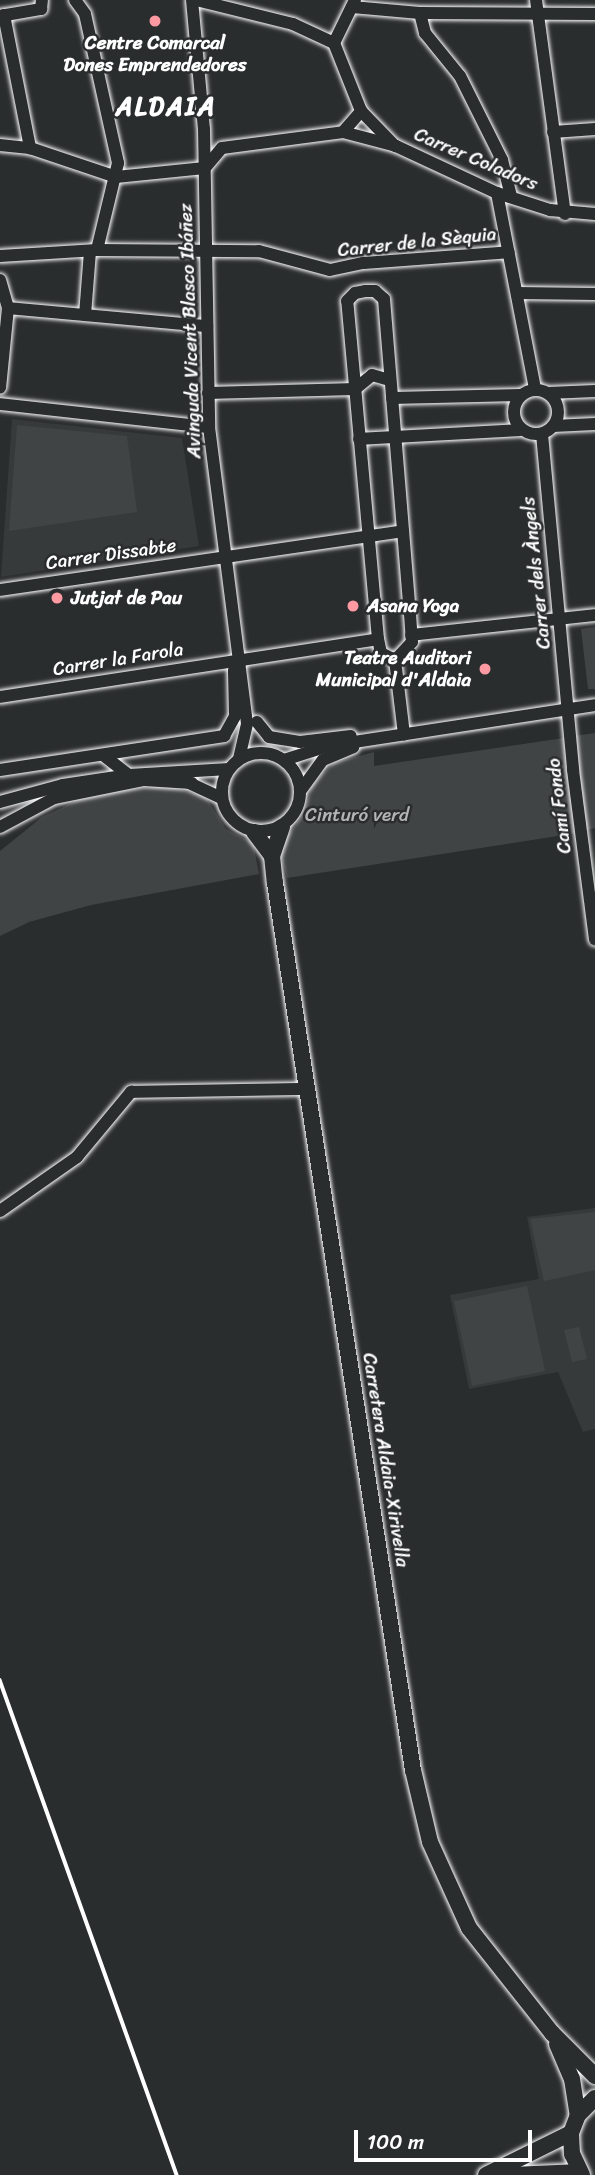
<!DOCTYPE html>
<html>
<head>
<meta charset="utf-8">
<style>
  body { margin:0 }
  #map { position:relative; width:595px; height:2175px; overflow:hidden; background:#2a2d2e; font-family:Sriracha,sans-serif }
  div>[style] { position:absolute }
  .built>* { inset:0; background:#373a3b }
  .green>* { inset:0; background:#414445 }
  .roads { filter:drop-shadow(0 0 2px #fff) drop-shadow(0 0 2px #fff) }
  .minor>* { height:12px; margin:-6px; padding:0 6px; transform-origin:6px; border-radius:6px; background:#2a2d2e }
  .minor>.ring { margin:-6px; padding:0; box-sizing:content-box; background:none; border:12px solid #2a2d2e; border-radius:50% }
  .major>* { height:16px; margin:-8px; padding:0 8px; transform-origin:8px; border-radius:8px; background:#2a2d2e }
  .rail>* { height:3.5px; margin:-1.75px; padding:0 1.75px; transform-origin:1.75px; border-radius:1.75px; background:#fff }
  .dots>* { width:19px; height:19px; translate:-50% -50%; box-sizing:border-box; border:4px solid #2a2d2e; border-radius:50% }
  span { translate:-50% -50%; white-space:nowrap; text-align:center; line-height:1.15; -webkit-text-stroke:5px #2a2d2e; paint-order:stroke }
  .poi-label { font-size:19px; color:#fff; font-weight:700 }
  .left { translate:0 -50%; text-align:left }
  .right { translate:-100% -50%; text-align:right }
  .street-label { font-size:19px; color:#fff }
  .park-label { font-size:19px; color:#b3b4b5 }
  .district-label { font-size:26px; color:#fff; font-weight:700; letter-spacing:2px }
  .scale { position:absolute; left:354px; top:2130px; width:178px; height:32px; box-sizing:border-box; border:4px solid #fff; border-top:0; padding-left:9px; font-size:21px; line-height:24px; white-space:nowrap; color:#fff; -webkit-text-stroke:5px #2a2d2e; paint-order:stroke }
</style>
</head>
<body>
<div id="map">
  <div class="built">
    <div style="clip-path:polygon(12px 419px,182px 438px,199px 546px,1px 577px)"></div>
    <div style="clip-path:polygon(595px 1208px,595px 1429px,583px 1432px,558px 1372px,469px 1389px,450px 1295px,539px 1279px,527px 1217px)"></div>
  </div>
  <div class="green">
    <div style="clip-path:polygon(17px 425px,127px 436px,137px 512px,9px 531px)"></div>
    <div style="clip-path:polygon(595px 627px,595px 689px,588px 689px,581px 629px)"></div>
    <div style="clip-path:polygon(595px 733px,595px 828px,586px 830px,574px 736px)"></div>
    <div style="clip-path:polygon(564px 738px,577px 833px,287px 878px,281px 854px,286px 839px,305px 813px,312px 785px,334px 763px,374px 752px,374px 766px)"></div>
    <div style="clip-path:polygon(163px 786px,205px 796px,226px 829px,253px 843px,259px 874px,91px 905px,29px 922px,0 936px,0 851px,42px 817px,89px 795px)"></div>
    <div style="clip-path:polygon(595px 1212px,595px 1270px,544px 1281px,530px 1219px)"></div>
    <div style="clip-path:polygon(527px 1286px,545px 1371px,472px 1386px,454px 1301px)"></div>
    <div style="clip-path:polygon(579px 1327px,587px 1359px,572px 1362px,564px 1330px)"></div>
  </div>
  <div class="roads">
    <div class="minor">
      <div style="left:75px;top:0;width:17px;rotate:54deg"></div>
      <div style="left:85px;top:14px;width:153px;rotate:77.5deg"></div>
      <div style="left:118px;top:163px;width:89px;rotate:103.6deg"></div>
      <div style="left:192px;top:0;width:130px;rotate:84.7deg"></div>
      <div style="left:204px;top:129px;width:298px;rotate:89deg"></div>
      <div style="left:209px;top:427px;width:299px;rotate:82.7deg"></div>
      <div style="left:247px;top:724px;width:36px;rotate:103deg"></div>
      <div style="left:196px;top:0;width:100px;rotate:13.9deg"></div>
      <div style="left:293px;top:24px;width:45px;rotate:24.9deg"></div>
      <div style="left:334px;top:43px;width:73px;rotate:68.3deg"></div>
      <div style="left:361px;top:111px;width:49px;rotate:45.8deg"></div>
      <div style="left:536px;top:0;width:216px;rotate:82.3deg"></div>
      <div style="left:352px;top:7px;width:68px;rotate:5deg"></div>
      <div style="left:420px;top:13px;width:175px;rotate:0.3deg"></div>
      <div style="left:420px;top:13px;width:21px;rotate:76deg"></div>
      <div style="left:425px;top:33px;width:55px;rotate:50.9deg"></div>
      <div style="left:460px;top:76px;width:94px;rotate:63.4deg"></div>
      <div style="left:502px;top:160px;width:38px;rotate:76deg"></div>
      <div style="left:4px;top:15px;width:136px;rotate:78.9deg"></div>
      <div style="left:0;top:16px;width:42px;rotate:-9.7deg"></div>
      <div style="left:41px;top:9px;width:9px;rotate:-84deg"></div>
      <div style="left:334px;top:43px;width:48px;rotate:-64deg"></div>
      <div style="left:343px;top:132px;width:28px;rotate:-49deg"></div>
      <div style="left:553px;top:132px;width:42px;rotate:-4.1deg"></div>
      <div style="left:0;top:145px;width:30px;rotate:6deg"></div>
      <div style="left:30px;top:148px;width:91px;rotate:18.6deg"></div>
      <div style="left:116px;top:177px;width:89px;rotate:-5.8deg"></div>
      <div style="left:205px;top:168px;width:26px;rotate:-50deg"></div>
      <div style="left:222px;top:148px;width:122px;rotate:-7.5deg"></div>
      <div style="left:343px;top:132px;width:55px;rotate:14.8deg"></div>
      <div style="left:396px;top:146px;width:111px;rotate:25deg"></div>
      <div style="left:497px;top:193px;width:56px;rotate:17.8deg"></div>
      <div style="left:550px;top:210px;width:45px;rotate:5.1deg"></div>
      <div style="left:497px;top:193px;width:200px;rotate:79deg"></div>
      <div style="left:0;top:256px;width:97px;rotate:-3.5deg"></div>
      <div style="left:97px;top:250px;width:162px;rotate:0.4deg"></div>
      <div style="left:259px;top:251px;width:73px;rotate:15deg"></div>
      <div style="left:330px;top:270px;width:35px;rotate:-12deg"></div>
      <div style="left:364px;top:263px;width:145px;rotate:-4.3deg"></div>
      <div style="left:0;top:280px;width:29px;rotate:74deg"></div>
      <div style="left:8px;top:308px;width:80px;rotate:95.7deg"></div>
      <div style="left:365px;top:291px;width:10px"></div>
      <div style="left:375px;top:291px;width:12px;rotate:42deg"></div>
      <div style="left:384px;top:299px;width:316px;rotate:85.3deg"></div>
      <div style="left:410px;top:614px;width:28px;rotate:86deg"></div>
      <div style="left:412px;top:642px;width:25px;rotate:133deg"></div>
      <div style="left:395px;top:660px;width:16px;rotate:-153deg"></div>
      <div style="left:381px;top:653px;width:14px;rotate:-102deg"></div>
      <div style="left:378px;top:639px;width:339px;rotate:-95.2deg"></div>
      <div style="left:347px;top:301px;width:11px;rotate:-45deg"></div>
      <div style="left:355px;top:293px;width:10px;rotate:-11deg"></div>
      <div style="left:517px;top:293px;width:78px;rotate:0.7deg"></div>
      <div style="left:8px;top:308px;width:200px;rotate:5.2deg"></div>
      <div style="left:85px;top:315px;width:64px;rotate:-85.5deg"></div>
      <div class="ring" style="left:514px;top:390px;width:32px;height:32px"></div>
      <div style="left:208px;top:393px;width:147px;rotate:-1.6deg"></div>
      <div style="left:355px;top:389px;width:22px;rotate:-39deg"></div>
      <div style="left:372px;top:375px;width:19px;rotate:16deg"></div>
      <div style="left:548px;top:393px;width:47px;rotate:-2.4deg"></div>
      <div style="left:392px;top:398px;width:128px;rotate:-1.3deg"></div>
      <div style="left:0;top:404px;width:210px;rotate:6.3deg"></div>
      <div style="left:553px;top:426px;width:42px;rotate:-2.7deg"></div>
      <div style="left:542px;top:434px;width:337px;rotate:84.7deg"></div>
      <div style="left:573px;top:770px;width:171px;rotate:82.6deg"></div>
      <div style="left:359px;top:439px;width:161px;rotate:-3.2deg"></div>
      <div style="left:0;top:590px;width:407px;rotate:-8.3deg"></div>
      <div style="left:411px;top:635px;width:185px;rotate:-6.2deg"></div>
      <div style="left:395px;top:660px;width:75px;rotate:83.1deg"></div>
      <div style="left:0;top:697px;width:382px;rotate:-8.7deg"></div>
      <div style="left:257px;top:722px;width:19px;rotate:51deg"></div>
      <div style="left:269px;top:737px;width:31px;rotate:9deg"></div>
      <div style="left:300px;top:742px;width:51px;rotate:-6.7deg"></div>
      <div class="ring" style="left:222px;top:753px;width:66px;height:66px"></div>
      <div style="left:103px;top:755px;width:33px;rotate:38deg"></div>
      <div style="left:284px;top:760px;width:46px;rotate:-17.7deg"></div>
      <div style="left:328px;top:746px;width:270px;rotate:-8.7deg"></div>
      <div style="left:0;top:770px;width:227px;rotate:-8.6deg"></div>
      <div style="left:224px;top:736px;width:23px;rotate:-61deg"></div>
      <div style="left:235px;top:716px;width:45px;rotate:-91.3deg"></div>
      <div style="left:234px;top:671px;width:14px;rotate:-54deg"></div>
      <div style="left:187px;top:782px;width:38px;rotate:25deg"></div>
      <div style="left:301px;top:790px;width:37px;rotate:-54deg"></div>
      <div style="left:323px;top:760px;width:33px;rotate:-23deg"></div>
      <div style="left:0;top:802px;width:65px;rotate:-15.1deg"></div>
      <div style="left:63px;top:785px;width:67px;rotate:-8.6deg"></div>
      <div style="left:129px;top:775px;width:100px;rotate:-3.4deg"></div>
      <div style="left:0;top:827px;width:61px;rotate:-28.2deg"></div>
      <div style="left:54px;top:798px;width:92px;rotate:-11.3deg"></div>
      <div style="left:144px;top:780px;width:48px;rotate:3.6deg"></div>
      <div style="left:0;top:1211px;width:94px;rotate:-35deg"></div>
      <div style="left:77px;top:1157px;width:85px;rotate:-50.3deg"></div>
      <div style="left:131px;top:1092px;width:176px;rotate:-1deg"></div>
    </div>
    <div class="major">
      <div style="left:282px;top:827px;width:31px;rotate:109deg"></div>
      <div style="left:272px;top:856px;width:27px;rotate:84deg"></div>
      <div style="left:275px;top:883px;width:898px;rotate:81.16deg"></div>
      <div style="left:413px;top:1770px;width:74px;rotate:76.7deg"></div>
      <div style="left:430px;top:1842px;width:94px;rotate:65.6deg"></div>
      <div style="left:469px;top:1928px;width:134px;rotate:51.7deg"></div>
      <div style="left:552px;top:2033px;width:61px;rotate:45deg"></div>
      <div style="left:254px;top:832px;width:30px;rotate:53deg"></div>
      <div style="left:557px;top:2044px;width:38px;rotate:67deg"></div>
      <div style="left:572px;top:2079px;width:36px;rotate:81deg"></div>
      <div style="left:486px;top:2175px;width:95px;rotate:-26.3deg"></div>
      <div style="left:512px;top:2175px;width:68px;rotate:-2.5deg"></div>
      <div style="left:582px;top:2175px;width:23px;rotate:-115deg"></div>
      <div style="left:572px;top:2154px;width:21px;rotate:-93deg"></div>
      <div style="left:571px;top:2133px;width:19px;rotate:-69deg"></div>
      <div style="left:578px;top:2115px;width:24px;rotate:-45deg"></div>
    </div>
  </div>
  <div class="rail">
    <div style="left:0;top:1680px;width:526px;rotate:70.32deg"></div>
  </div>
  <div class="dots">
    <div style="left:155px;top:21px;background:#ff9aa2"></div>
    <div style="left:57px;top:598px;background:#ff9aa2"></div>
    <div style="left:353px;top:606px;background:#ff9aa2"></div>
    <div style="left:485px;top:669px;background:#ff9aa2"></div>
  </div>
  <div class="poi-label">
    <span style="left:155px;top:54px">Centre Comarcal<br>Dones Emprendedores</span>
    <span class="left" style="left:71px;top:598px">Jutjat de Pau</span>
    <span class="left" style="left:367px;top:606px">Asana Yoga</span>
    <span class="right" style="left:471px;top:669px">Teatre Auditori<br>Municipal d'Aldaia</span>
  </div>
  <div class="street-label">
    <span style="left:476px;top:159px;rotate:23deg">Carrer Coladors</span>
    <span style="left:417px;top:242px;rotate:-6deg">Carrer de la Sèquia</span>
    <span style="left:190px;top:331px;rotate:-92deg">Avinguda Vicent Blasco Ibáñez</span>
    <span style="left:111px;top:554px;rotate:-8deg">Carrer Dissabte</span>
    <span style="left:536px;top:573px;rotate:-96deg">Carrer dels Àngels</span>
    <span style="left:118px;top:659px;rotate:-9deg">Carrer la Farola</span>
    <span style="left:559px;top:806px;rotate:-97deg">Camí Fondo</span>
    <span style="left:386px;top:1460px;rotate:81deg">Carretera Aldaia-Xirivella</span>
  </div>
  <div class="park-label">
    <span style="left:357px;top:815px">Cinturó verd</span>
  </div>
  <div class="district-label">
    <span style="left:166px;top:107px">ALDAIA</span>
  </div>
  <div class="scale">100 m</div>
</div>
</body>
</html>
